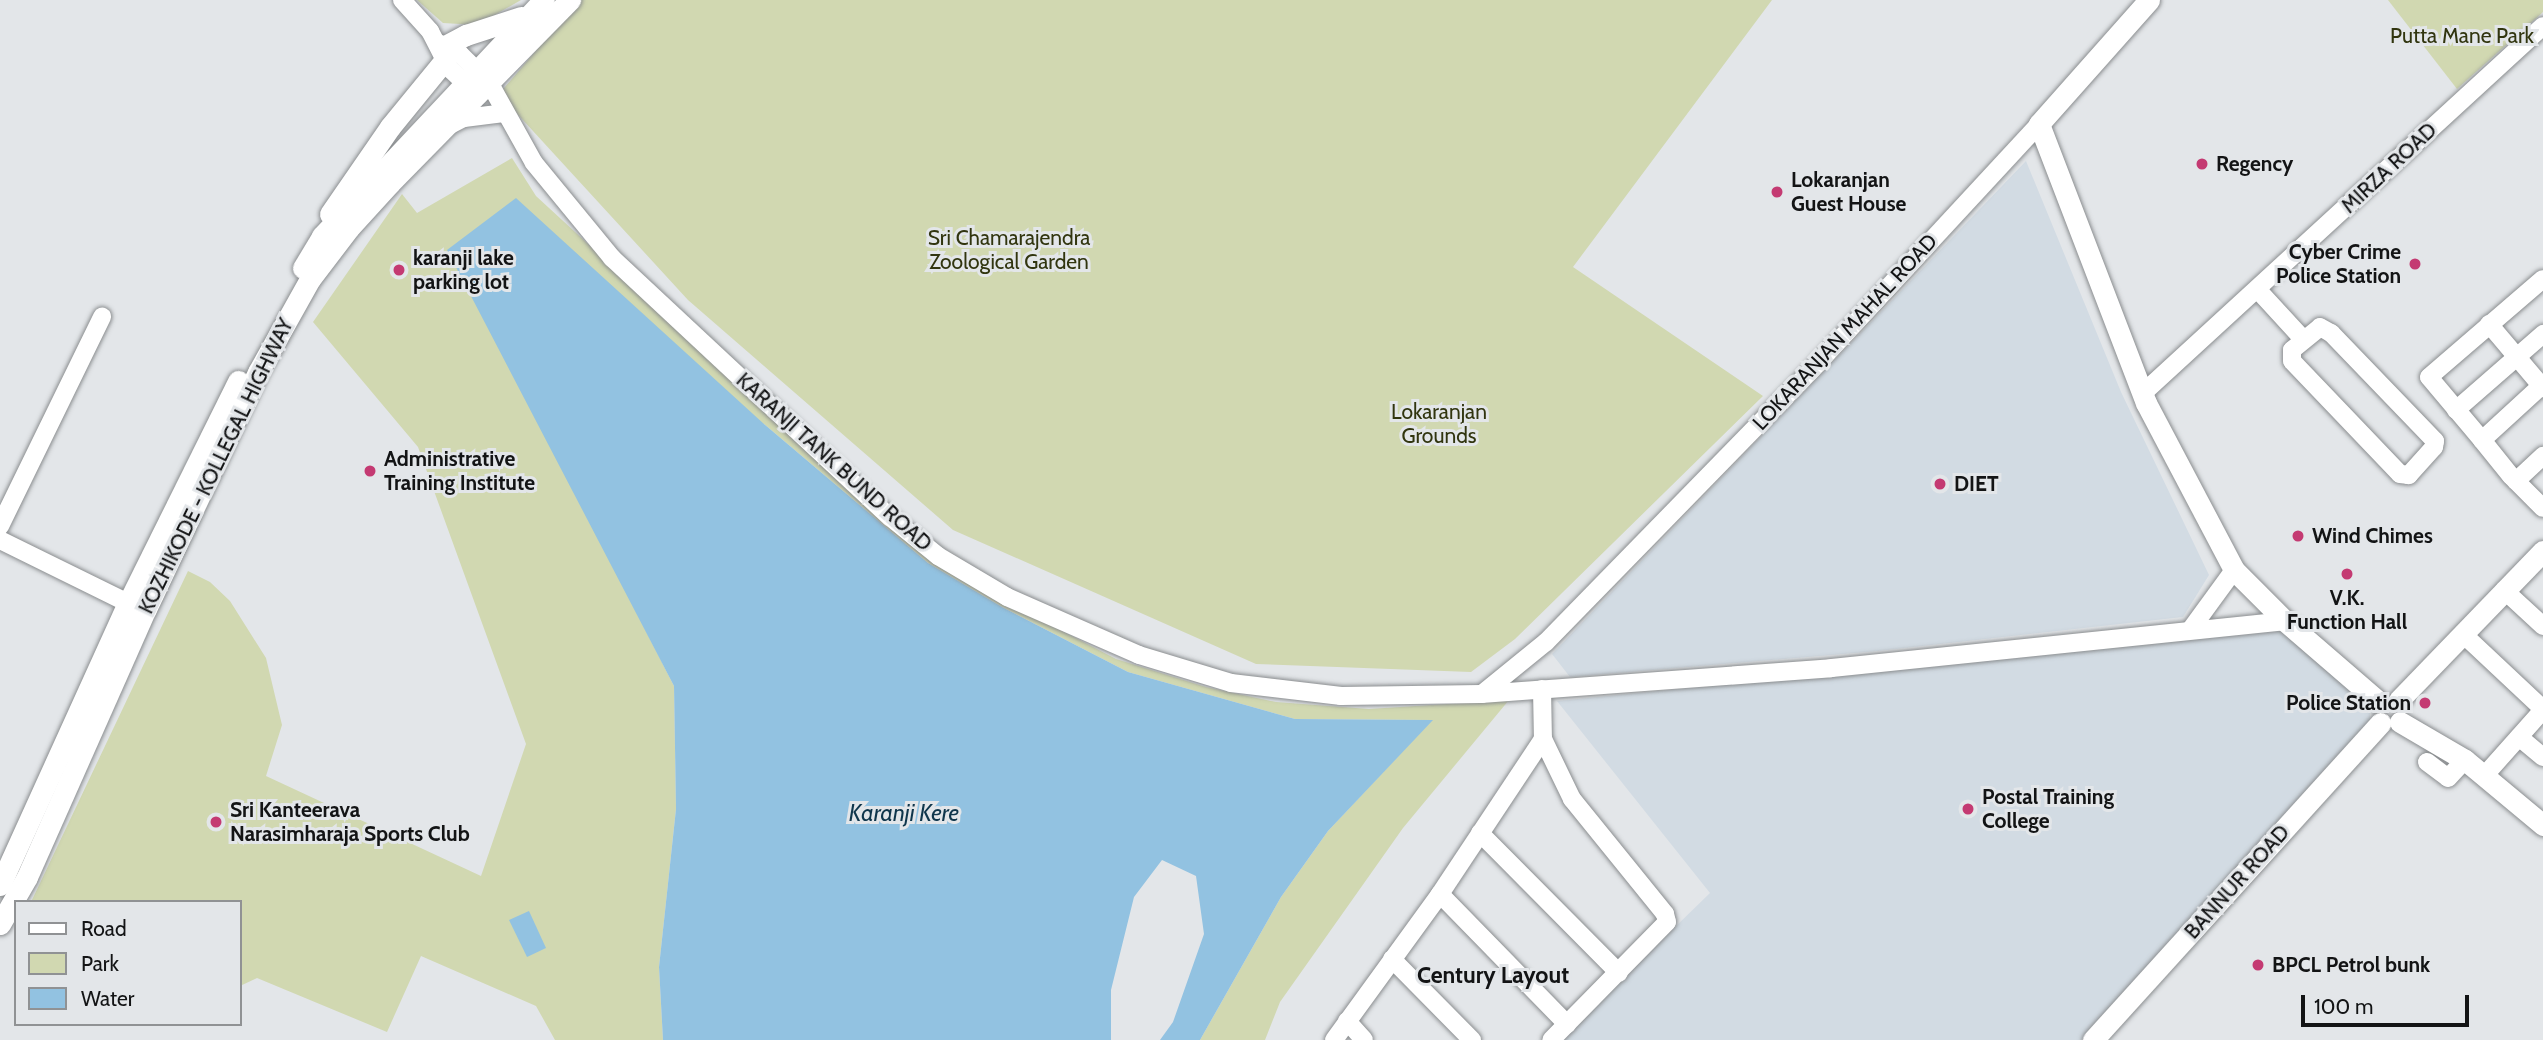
<!DOCTYPE html>
<html>
<head>
<meta charset="utf-8">
<style>
  body { margin:0 }
  #map { position:relative; width:2543px; height:1040px; overflow:hidden; background:#e3e6e9; font-family:Cabin,sans-serif }
  div>[style] { position:absolute }
  .built>* { inset:0; background:#d2dbe3 }
  .green>* { inset:0; background:#d1d8b1 }
  .water>* { inset:0; background:#92c2e1 }
  .roads { filter:drop-shadow(0 0 2px #8a8d8f) drop-shadow(0 0 2px #8a8d8f) }
  .minor>* { height:18px; margin:-9px; padding:0 9px; transform-origin:9px; border-radius:9px; background:#fff }
  .major>* { height:21px; margin:-10.5px; padding:0 10.5px; transform-origin:10.5px; border-radius:10.5px; background:#fff }
  .dots>* { width:19px; height:19px; translate:-50% -50%; box-sizing:border-box; border:4px solid #e3e6e9; border-radius:50% }
  span { translate:-50% -50%; white-space:nowrap; text-align:center; line-height:1.15; -webkit-text-stroke:6px #e3e6e9; paint-order:stroke }
  .park-label { font-size:21px; color:#31350f }
  .poi-label { font-size:21px; color:#131415; font-weight:700 }
  .left { translate:0 -50%; text-align:left }
  .right { translate:-100% -50%; text-align:right }
  .street-label { font-size:21px; color:#131415 }
  .water-label { font-size:23px; color:#0f364c; font-style:italic }
  .neighbourhood-label { font-size:23px; color:#131415; font-weight:700 }
  .legend { position:absolute; left:14px; top:900px; width:228px; height:126px; box-sizing:border-box; background:#e3e6e9; border:2px solid #909294; margin:0; padding:9px 12px; list-style:none; font-size:21px; color:#131415 }
  .legend li { display:flex; align-items:center; gap:14px; height:35px }
  .legend b { width:35px; border:2px solid #909294 }
  .scale { position:absolute; left:2301px; top:995px; width:168px; height:32px; box-sizing:border-box; border:4px solid #131415; border-top:0; padding-left:9px; font-size:21px; line-height:24px; white-space:nowrap; color:#131415; -webkit-text-stroke:5px #e3e6e9; paint-order:stroke }
</style>
</head>
<body>
<div id="map">
  <div class="built">
    <div style="clip-path:polygon(2026px 161px,2121px 392px,2209px 575px,2183px 617px,1878px 651px,1570px 677px,1552px 654px)"></div>
    <div style="clip-path:polygon(2284px 629px,2370px 704px,2370px 726px,2081px 1040px,1559px 1040px,1710px 893px,1557px 701px)"></div>
  </div>
  <div class="green">
    <div style="clip-path:polygon(417px 0,521px 0,477px 25px,443px 23px)"></div>
    <div style="clip-path:polygon(579px 0,1772px 0,1573px 267px,1763px 396px,1515px 639px,1471px 672px,1256px 664px,953px 530px,688px 300px,499px 94px)"></div>
    <div style="clip-path:polygon(2388px 0,2543px 0,2543px 12px,2457px 89px)"></div>
    <div style="clip-path:polygon(512px 158px,536px 196px,928px 557px,1005px 601px,1116px 659px,1206px 687px,1276px 702px,1369px 709px,1509px 700px,1403px 828px,1280px 1002px,1265px 1040px,1200px 1040px,1281px 897px,1328px 831px,1432px 720px,1295px 719px,1128px 672px,1002px 607px,928px 563px,764px 424px,573px 488px,674px 686px,676px 809px,659px 967px,663px 1040px,555px 1040px,536px 1006px,421px 956px,387px 1032px,257px 978px,240px 986px,240px 902px,31px 902px,188px 571px,210px 582px,230px 601px,266px 658px,282px 725px,266px 776px,481px 876px,526px 744px,418px 447px,313px 322px,402px 194px,417px 213px)"></div>
  </div>
  <div class="water">
    <div style="clip-path:polygon(516px 198px,764px 424px,928px 563px,1002px 607px,1128px 672px,1295px 719px,1433px 720px,1328px 831px,1281px 897px,1200px 1040px,1160px 1040px,1173px 1022px,1204px 934px,1196px 876px,1162px 860px,1134px 897px,1111px 990px,1111px 1040px,663px 1040px,659px 967px,676px 809px,674px 686px,447px 250px)"></div>
    <div style="clip-path:polygon(529px 911px,546px 948px,527px 957px,509px 920px)"></div>
  </div>
  <div class="roads">
    <div class="minor">
      <div style="left:402px;top:0;width:42px;rotate:47.9deg"></div>
      <div style="left:430px;top:31px;width:42px;rotate:62.8deg"></div>
      <div style="left:449px;top:68px;width:35px;rotate:43deg"></div>
      <div style="left:438px;top:43px;width:25px;rotate:27deg"></div>
      <div style="left:460px;top:54px;width:42px;rotate:45deg"></div>
      <div style="left:490px;top:84px;width:90px;rotate:60.9deg"></div>
      <div style="left:534px;top:163px;width:123px;rotate:50.6deg"></div>
      <div style="left:612px;top:258px;width:380px;rotate:43deg"></div>
      <div style="left:890px;top:517px;width:62px;rotate:39.1deg"></div>
      <div style="left:938px;top:556px;width:80px;rotate:30.7deg"></div>
      <div style="left:1007px;top:597px;width:144px;rotate:23.7deg"></div>
      <div style="left:1139px;top:655px;width:96px;rotate:16.9deg"></div>
      <div style="left:1231px;top:683px;width:111px;rotate:6.7deg"></div>
      <div style="left:1341px;top:696px;width:140px;rotate:-0.8deg"></div>
      <div style="left:1481px;top:694px;width:351px;rotate:-4.2deg"></div>
      <div style="left:1831px;top:668px;width:456px;rotate:-5.9deg"></div>
      <div style="left:448px;top:126px;width:18px;rotate:-27deg"></div>
      <div style="left:464px;top:118px;width:38px;rotate:-7deg"></div>
      <div style="left:2257px;top:289px;width:68px;rotate:47.4deg"></div>
      <div style="left:2489px;top:324px;width:84px;rotate:49.8deg"></div>
      <div style="left:2320px;top:327px;width:13px;rotate:29deg"></div>
      <div style="left:2331px;top:333px;width:150px;rotate:46.1deg"></div>
      <div style="left:2435px;top:441px;width:6px;rotate:99deg"></div>
      <div style="left:2434px;top:447px;width:38px;rotate:132deg"></div>
      <div style="left:2409px;top:475px;width:9px;rotate:-174deg"></div>
      <div style="left:2400px;top:474px;width:156px;rotate:-133.7deg"></div>
      <div style="left:2292px;top:361px;width:11px;rotate:-90deg"></div>
      <div style="left:2292px;top:350px;width:36px;rotate:-39deg"></div>
      <div style="left:2541px;top:386px;width:80px;rotate:137.5deg"></div>
      <div style="left:2482px;top:440px;width:82px;rotate:-130.1deg"></div>
      <div style="left:2429px;top:377px;width:150px;rotate:-40.7deg"></div>
      <div style="left:2142px;top:394px;width:544px;rotate:-42.54deg"></div>
      <div style="left:2456px;top:410px;width:116px;rotate:-41.1deg"></div>
      <div style="left:2482px;top:440px;width:46px;rotate:51.1deg"></div>
      <div style="left:2511px;top:476px;width:45px;rotate:45deg"></div>
      <div style="left:2516px;top:481px;width:37px;rotate:-43deg"></div>
      <div style="left:0;top:526px;width:233px;rotate:-64deg"></div>
      <div style="left:0;top:540px;width:143px;rotate:26.2deg"></div>
      <div style="left:2504px;top:590px;width:53px;rotate:42.7deg"></div>
      <div style="left:2191px;top:629px;width:73px;rotate:-53.9deg"></div>
      <div style="left:2463px;top:634px;width:110px;rotate:43.2deg"></div>
      <div style="left:1542px;top:689px;width:50px;rotate:88.9deg"></div>
      <div style="left:1543px;top:739px;width:67px;rotate:64.2deg"></div>
      <div style="left:1572px;top:799px;width:148px;rotate:51deg"></div>
      <div style="left:1665px;top:914px;width:8px;rotate:76deg"></div>
      <div style="left:1667px;top:922px;width:165px;rotate:134.5deg"></div>
      <div style="left:1482px;top:694px;width:82px;rotate:-39.1deg"></div>
      <div style="left:1546px;top:642px;width:390px;rotate:-45.7deg"></div>
      <div style="left:1818px;top:363px;width:326px;rotate:-47.2deg"></div>
      <div style="left:2519px;top:737px;width:31px;rotate:40deg"></div>
      <div style="left:2427px;top:762px;width:26px;rotate:37deg"></div>
      <div style="left:2448px;top:778px;width:25px;rotate:-47deg"></div>
      <div style="left:2485px;top:775px;width:87px;rotate:-48.3deg"></div>
      <div style="left:1480px;top:833px;width:197px;rotate:45.2deg"></div>
      <div style="left:1440px;top:894px;width:182px;rotate:45.7deg"></div>
      <div style="left:1392px;top:959px;width:114px;rotate:45.4deg"></div>
      <div style="left:1347px;top:1021px;width:25px;rotate:48deg"></div>
      <div style="left:1334px;top:1040px;width:180px;rotate:-54deg"></div>
      <div style="left:1440px;top:894px;width:186px;rotate:-56.4deg"></div>
    </div>
    <div class="major">
      <div style="left:2149px;top:0;width:166px;rotate:131.6deg"></div>
      <div style="left:2039px;top:124px;width:299px;rotate:69deg"></div>
      <div style="left:2146px;top:403px;width:189px;rotate:62.2deg"></div>
      <div style="left:2234px;top:570px;width:72px;rotate:45deg"></div>
      <div style="left:2285px;top:621px;width:124px;rotate:40.8deg"></div>
      <div style="left:445px;top:46px;width:24px;rotate:-28deg"></div>
      <div style="left:466px;top:35px;width:58px;rotate:-18.1deg"></div>
      <div style="left:330px;top:214px;width:106px;rotate:-55.4deg"></div>
      <div style="left:390px;top:127px;width:85px;rotate:-50.7deg"></div>
      <div style="left:303px;top:268px;width:37px;rotate:-59deg"></div>
      <div style="left:322px;top:236px;width:324px;rotate:-46.8deg"></div>
      <div style="left:2399px;top:700px;width:207px;rotate:-46deg"></div>
      <div style="left:2400px;top:722px;width:75px;rotate:30.3deg"></div>
      <div style="left:2465px;top:760px;width:102px;rotate:39.8deg"></div>
      <div style="left:0;top:885px;width:310px;rotate:-65.6deg"></div>
      <div style="left:128px;top:603px;width:248px;rotate:-63.6deg"></div>
      <div style="left:0;top:924px;width:54px;rotate:-60.1deg"></div>
      <div style="left:27px;top:877px;width:293px;rotate:-66.1deg"></div>
      <div style="left:146px;top:609px;width:262px;rotate:-64.7deg"></div>
      <div style="left:258px;top:372px;width:107px;rotate:-60.8deg"></div>
      <div style="left:310px;top:279px;width:64px;rotate:-52.6deg"></div>
      <div style="left:349px;top:228px;width:61px;rotate:-47.7deg"></div>
      <div style="left:390px;top:183px;width:257px;rotate:-45.5deg"></div>
      <div style="left:2093px;top:1040px;width:428px;rotate:-47.8deg"></div>
    </div>
  </div>
  <div class="dots">
    <div style="left:2202px;top:164px;background:#c43a72"></div>
    <div style="left:1777px;top:192px;background:#c43a72"></div>
    <div style="left:2415px;top:264px;background:#c43a72"></div>
    <div style="left:399px;top:270px;background:#c43a72"></div>
    <div style="left:370px;top:471px;background:#c43a72"></div>
    <div style="left:1940px;top:484px;background:#c43a72"></div>
    <div style="left:2298px;top:536px;background:#c43a72"></div>
    <div style="left:2347px;top:574px;background:#c43a72"></div>
    <div style="left:2425px;top:703px;background:#c43a72"></div>
    <div style="left:1968px;top:809px;background:#c43a72"></div>
    <div style="left:216px;top:822px;background:#c43a72"></div>
    <div style="left:2258px;top:965px;background:#c43a72"></div>
  </div>
  <div class="park-label">
    <span style="left:2462px;top:36px">Putta Mane Park</span>
    <span style="left:1009px;top:250px">Sri Chamarajendra<br>Zoological Garden</span>
    <span style="left:1439px;top:424px">Lokaranjan<br>Grounds</span>
  </div>
  <div class="poi-label">
    <span class="left" style="left:2216px;top:164px">Regency</span>
    <span class="left" style="left:1791px;top:192px">Lokaranjan<br>Guest House</span>
    <span class="right" style="left:2401px;top:264px">Cyber Crime<br>Police Station</span>
    <span class="left" style="left:413px;top:270px">karanji lake<br>parking lot</span>
    <span class="left" style="left:384px;top:471px">Administrative<br>Training Institute</span>
    <span class="left" style="left:1954px;top:484px">DIET</span>
    <span class="left" style="left:2312px;top:536px">Wind Chimes</span>
    <span style="left:2347px;top:610px">V.K.<br>Function Hall</span>
    <span class="right" style="left:2411px;top:703px">Police Station</span>
    <span class="left" style="left:1982px;top:809px">Postal Training<br>College</span>
    <span class="left" style="left:230px;top:822px">Sri Kanteerava<br>Narasimharaja Sports Club</span>
    <span class="left" style="left:2272px;top:965px">BPCL Petrol bunk</span>
  </div>
  <div class="street-label">
    <span style="left:2389px;top:168px;rotate:-43deg">MIRZA ROAD</span>
    <span style="left:1845px;top:332px;rotate:-47deg">LOKARANJAN MAHAL ROAD</span>
    <span style="left:834px;top:462px;rotate:42deg">KARANJI TANK BUND ROAD</span>
    <span style="left:216px;top:466px;rotate:-64deg">KOZHIKODE - KOLLEGAL HIGHWAY</span>
    <span style="left:2237px;top:882px;rotate:-48deg">BANNUR ROAD</span>
  </div>
  <div class="water-label">
    <span style="left:904px;top:813px">Karanji Kere</span>
  </div>
  <div class="neighbourhood-label">
    <span style="left:1493px;top:975px">Century Layout</span>
  </div>
  <ul class="legend">
  <li><b style="height:9px;background:#fff"></b>Road</li>
  <li><b style="height:19px;background:#d1d8b1"></b>Park</li>
  <li><b style="height:19px;background:#92c2e1"></b>Water</li>
  </ul>
  <div class="scale">100 m</div>
</div>
</body>
</html>
